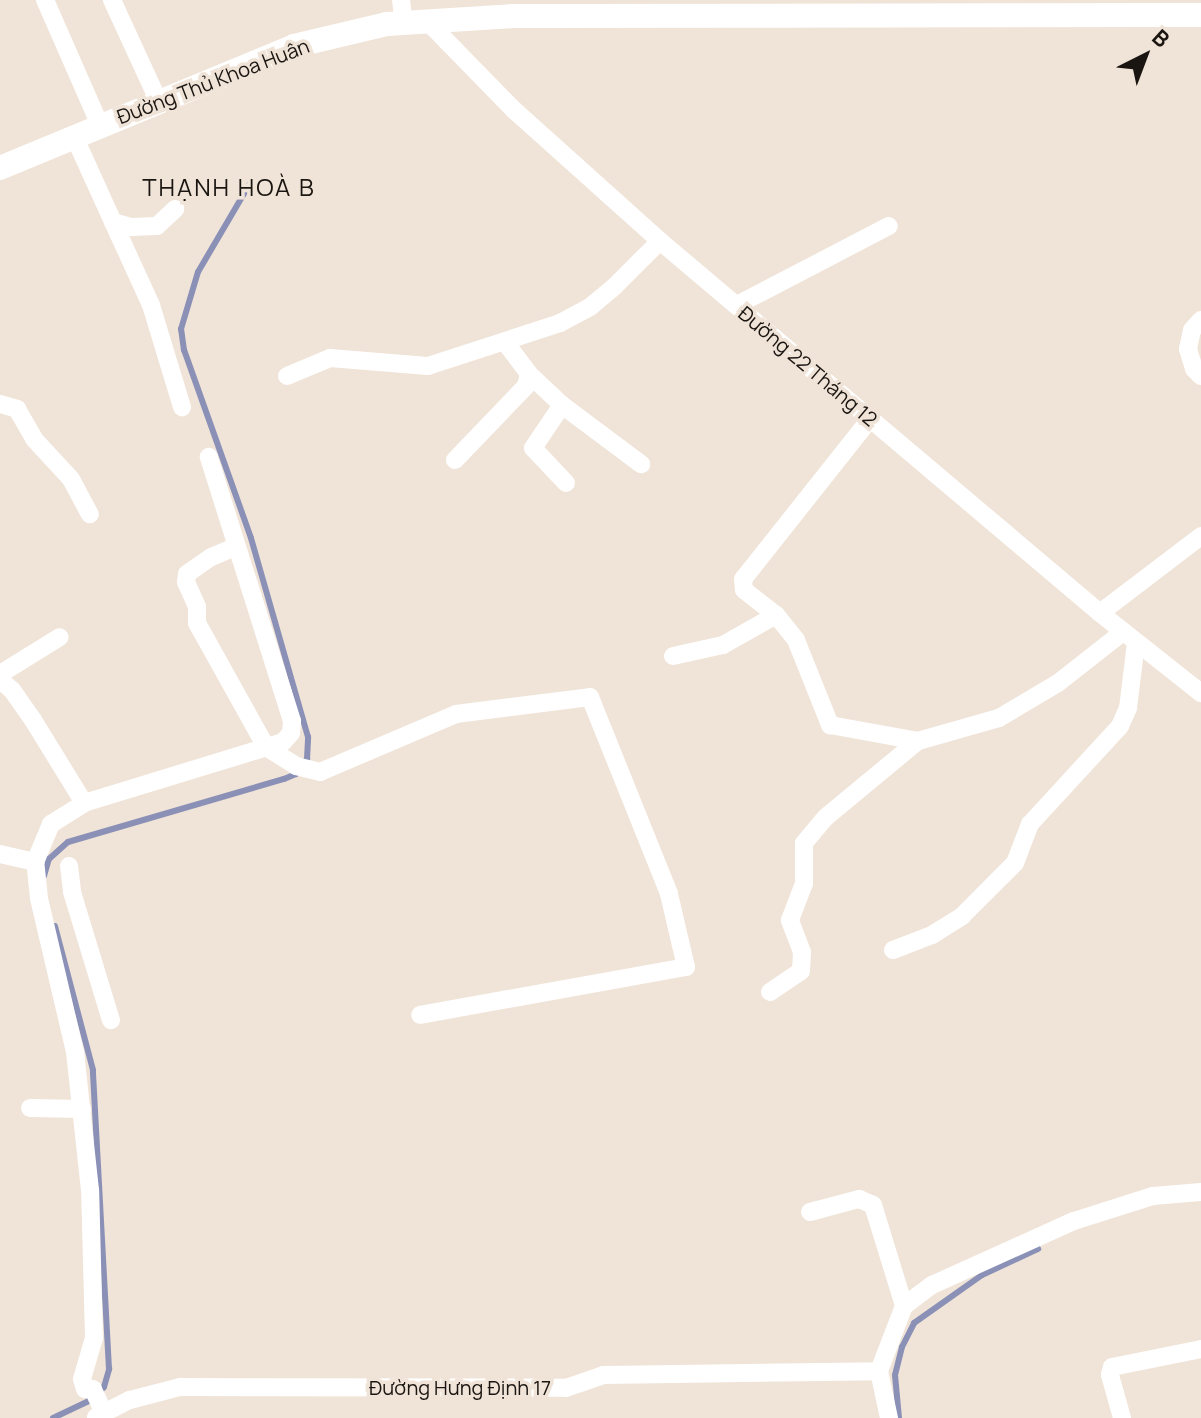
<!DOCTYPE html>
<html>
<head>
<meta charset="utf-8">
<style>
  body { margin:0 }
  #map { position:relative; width:1201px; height:1418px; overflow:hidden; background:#f0e3d7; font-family:Manrope,sans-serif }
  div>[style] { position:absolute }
  .stream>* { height:6px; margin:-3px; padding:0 3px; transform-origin:3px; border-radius:3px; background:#8a90b6 }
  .minor>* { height:18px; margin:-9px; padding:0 9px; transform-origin:9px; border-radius:9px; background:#fff }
  .secondary>* { height:24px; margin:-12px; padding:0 12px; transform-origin:12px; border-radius:12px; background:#fff }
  span { translate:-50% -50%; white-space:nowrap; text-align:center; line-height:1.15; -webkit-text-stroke:7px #f0e3d7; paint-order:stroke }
  .street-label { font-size:20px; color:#1a1511 }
  .quarter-label { font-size:24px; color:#1a1511; letter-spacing:2px }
  .north { position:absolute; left:1105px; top:16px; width:80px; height:80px; -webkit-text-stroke:6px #f0e3d7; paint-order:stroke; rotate:42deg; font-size:22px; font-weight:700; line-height:32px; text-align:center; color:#1a1511 }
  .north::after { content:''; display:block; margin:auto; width:28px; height:36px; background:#1a1511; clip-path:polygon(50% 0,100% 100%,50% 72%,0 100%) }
</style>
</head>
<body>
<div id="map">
  <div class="stream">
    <div style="left:44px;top:876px;width:18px;rotate:-74deg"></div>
    <div style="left:49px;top:859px;width:25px;rotate:-42deg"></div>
    <div style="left:68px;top:842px;width:225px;rotate:-16.3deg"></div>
    <div style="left:284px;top:779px;width:13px;rotate:-23deg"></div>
    <div style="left:296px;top:774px;width:19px;rotate:-54deg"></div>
    <div style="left:307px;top:759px;width:22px;rotate:-87deg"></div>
    <div style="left:308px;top:737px;width:207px;rotate:-106deg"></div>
    <div style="left:251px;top:538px;width:200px;rotate:-109.6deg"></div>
    <div style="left:184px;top:350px;width:21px;rotate:-98deg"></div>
    <div style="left:181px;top:329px;width:59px;rotate:-73.4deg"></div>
    <div style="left:198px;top:272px;width:107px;rotate:-59.6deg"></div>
    <div style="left:53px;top:1418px;width:42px;rotate:-25.3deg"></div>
    <div style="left:91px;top:1400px;width:18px;rotate:-45deg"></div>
    <div style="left:104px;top:1387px;width:19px;rotate:-74deg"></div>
    <div style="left:109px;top:1369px;width:299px;rotate:-93.1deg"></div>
    <div style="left:93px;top:1070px;width:149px;rotate:-104.8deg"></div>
    <div style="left:899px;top:1418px;width:43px;rotate:-95.3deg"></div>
    <div style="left:895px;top:1375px;width:29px;rotate:-76deg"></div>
    <div style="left:902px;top:1347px;width:27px;rotate:-63deg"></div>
    <div style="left:914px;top:1323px;width:83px;rotate:-35.2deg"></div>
    <div style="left:982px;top:1275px;width:62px;rotate:-24.9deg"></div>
  </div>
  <div class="minor">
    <div style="left:45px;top:0;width:137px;rotate:66.3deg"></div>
    <div style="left:112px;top:0;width:112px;rotate:65.3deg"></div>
    <div style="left:401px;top:0;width:23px;rotate:83deg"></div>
    <div style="left:428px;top:22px;width:123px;rotate:45.7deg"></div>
    <div style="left:514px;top:110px;width:196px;rotate:41.9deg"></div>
    <div style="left:660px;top:241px;width:576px;rotate:40.21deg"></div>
    <div style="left:1100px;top:613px;width:129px;rotate:38.4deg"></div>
    <div style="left:74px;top:136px;width:94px;rotate:65.6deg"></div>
    <div style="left:113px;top:222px;width:19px;rotate:16deg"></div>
    <div style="left:131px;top:227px;width:26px;rotate:-2deg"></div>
    <div style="left:157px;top:226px;width:25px;rotate:-43deg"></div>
    <div style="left:113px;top:222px;width:91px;rotate:65.4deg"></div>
    <div style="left:151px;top:305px;width:107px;rotate:73.1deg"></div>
    <div style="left:737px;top:305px;width:171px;rotate:-27.5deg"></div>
    <div style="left:1201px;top:320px;width:13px;rotate:132deg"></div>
    <div style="left:1192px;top:330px;width:19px;rotate:102deg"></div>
    <div style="left:1188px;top:349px;width:21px;rotate:73deg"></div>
    <div style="left:1194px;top:369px;width:10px;rotate:45deg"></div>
    <div style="left:505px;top:342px;width:40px;rotate:53deg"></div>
    <div style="left:529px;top:374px;width:45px;rotate:43.2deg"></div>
    <div style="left:562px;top:405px;width:99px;rotate:36.8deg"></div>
    <div style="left:287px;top:376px;width:47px;rotate:-22.7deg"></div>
    <div style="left:330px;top:358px;width:98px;rotate:4.7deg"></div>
    <div style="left:428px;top:366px;width:139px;rotate:-18deg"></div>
    <div style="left:560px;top:323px;width:34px;rotate:-28deg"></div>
    <div style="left:590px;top:307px;width:33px;rotate:-40deg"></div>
    <div style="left:615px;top:286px;width:64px;rotate:-45deg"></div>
    <div style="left:0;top:404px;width:18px;rotate:16deg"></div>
    <div style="left:17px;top:409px;width:34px;rotate:60deg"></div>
    <div style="left:34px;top:439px;width:54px;rotate:47.2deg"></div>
    <div style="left:71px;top:479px;width:40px;rotate:62deg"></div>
    <div style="left:562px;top:405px;width:52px;rotate:124deg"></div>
    <div style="left:533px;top:448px;width:48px;rotate:46.7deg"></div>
    <div style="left:870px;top:419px;width:204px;rotate:128.4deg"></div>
    <div style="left:743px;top:579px;width:11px;rotate:85deg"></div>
    <div style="left:744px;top:590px;width:41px;rotate:38deg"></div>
    <div style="left:776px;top:615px;width:32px;rotate:51deg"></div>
    <div style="left:796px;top:640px;width:92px;rotate:68.2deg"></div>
    <div style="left:830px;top:725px;width:89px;rotate:10.3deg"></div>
    <div style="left:918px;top:741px;width:84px;rotate:-15.9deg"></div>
    <div style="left:999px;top:718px;width:69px;rotate:-30.7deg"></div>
    <div style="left:1058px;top:683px;width:83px;rotate:-38.1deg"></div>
    <div style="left:455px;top:460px;width:103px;rotate:-46.2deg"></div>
    <div style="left:526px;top:386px;width:12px;rotate:-76deg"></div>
    <div style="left:235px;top:547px;width:26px;rotate:157deg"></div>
    <div style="left:211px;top:557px;width:29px;rotate:145deg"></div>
    <div style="left:187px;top:574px;width:8px;rotate:97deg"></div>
    <div style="left:186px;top:582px;width:27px;rotate:66deg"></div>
    <div style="left:197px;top:607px;width:16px;rotate:90deg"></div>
    <div style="left:197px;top:623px;width:142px;rotate:60.9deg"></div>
    <div style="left:266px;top:747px;width:36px;rotate:32deg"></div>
    <div style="left:296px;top:766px;width:25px;rotate:14deg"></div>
    <div style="left:320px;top:772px;width:148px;rotate:-23.1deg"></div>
    <div style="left:456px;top:714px;width:135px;rotate:-7.2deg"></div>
    <div style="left:590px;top:697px;width:212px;rotate:68.1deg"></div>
    <div style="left:669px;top:894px;width:75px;rotate:76.9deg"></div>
    <div style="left:686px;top:967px;width:270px;rotate:169.8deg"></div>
    <div style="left:1100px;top:613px;width:127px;rotate:-37.3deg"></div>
    <div style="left:673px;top:656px;width:51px;rotate:-12.4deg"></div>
    <div style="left:723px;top:645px;width:61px;rotate:-29.5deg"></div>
    <div style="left:0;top:674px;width:70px;rotate:-31.7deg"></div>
    <div style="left:0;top:680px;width:16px;rotate:40deg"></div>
    <div style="left:12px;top:690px;width:37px;rotate:55deg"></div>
    <div style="left:33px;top:720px;width:97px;rotate:58.4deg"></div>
    <div style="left:0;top:854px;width:36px;rotate:13deg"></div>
    <div style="left:69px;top:866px;width:26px;rotate:83deg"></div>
    <div style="left:72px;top:892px;width:134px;rotate:73.1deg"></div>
    <div style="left:893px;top:950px;width:42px;rotate:-21deg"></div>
    <div style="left:932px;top:935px;width:36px;rotate:-32deg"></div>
    <div style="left:962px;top:916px;width:75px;rotate:-45deg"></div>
    <div style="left:1015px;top:863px;width:42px;rotate:-69deg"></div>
    <div style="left:1030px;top:824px;width:133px;rotate:-47.4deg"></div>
    <div style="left:1120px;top:726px;width:20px;rotate:-66deg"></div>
    <div style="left:1128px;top:708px;width:65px;rotate:-83deg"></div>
    <div style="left:770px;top:992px;width:37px;rotate:-34deg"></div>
    <div style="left:801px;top:971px;width:19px;rotate:-87deg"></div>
    <div style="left:802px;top:952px;width:34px;rotate:-111deg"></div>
    <div style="left:790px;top:920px;width:39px;rotate:-69deg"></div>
    <div style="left:804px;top:884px;width:41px;rotate:-90deg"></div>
    <div style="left:804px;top:843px;width:34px;rotate:-50deg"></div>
    <div style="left:826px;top:817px;width:119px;rotate:-39.6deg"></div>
    <div style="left:30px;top:1108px;width:52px;rotate:1.1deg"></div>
    <div style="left:810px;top:1212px;width:51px;rotate:-14.9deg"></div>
    <div style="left:859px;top:1199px;width:15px;rotate:23deg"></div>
    <div style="left:873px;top:1205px;width:106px;rotate:72.9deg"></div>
    <div style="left:104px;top:1413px;width:26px;rotate:-115deg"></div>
    <div style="left:93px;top:1389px;width:8px;rotate:180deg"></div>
    <div style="left:85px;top:1389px;width:10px;rotate:-107deg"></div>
    <div style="left:82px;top:1379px;width:43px;rotate:-73.7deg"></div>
    <div style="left:94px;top:1338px;width:148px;rotate:-91.5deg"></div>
    <div style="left:90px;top:1190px;width:139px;rotate:-96.2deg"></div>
    <div style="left:75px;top:1052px;width:158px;rotate:-103.2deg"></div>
    <div style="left:39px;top:898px;width:36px;rotate:-96deg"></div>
    <div style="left:35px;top:862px;width:41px;rotate:-67.2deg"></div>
    <div style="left:51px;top:824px;width:39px;rotate:-32deg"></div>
    <div style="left:84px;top:803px;width:208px;rotate:-17deg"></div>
    <div style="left:283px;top:742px;width:12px;rotate:-48deg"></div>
    <div style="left:291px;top:733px;width:12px;rotate:-85deg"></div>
    <div style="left:292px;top:721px;width:277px;rotate:-107.5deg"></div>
    <div style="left:96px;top:1417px;width:38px;rotate:-27deg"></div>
    <div style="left:130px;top:1400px;width:52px;rotate:-14.6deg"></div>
    <div style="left:180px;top:1387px;width:386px;rotate:0.1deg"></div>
    <div style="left:566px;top:1388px;width:39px;rotate:-19deg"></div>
    <div style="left:603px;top:1375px;width:276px;rotate:-0.8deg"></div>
    <div style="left:889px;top:1418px;width:48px;rotate:-102deg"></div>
    <div style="left:879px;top:1371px;width:70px;rotate:-69deg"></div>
    <div style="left:904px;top:1306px;width:35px;rotate:-37deg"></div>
    <div style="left:932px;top:1285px;width:156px;rotate:-24.3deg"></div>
    <div style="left:1074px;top:1221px;width:83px;rotate:-17.6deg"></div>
    <div style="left:1153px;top:1196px;width:48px;rotate:-4.8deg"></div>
    <div style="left:1122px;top:1418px;width:45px;rotate:-105.6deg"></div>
    <div style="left:1110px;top:1375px;width:8px;rotate:-76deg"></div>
    <div style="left:1112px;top:1367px;width:91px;rotate:-11.4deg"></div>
  </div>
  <div class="secondary">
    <div style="left:0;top:168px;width:318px;rotate:-22.5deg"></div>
    <div style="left:294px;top:46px;width:96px;rotate:-13.3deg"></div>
    <div style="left:387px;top:24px;width:127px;rotate:-3.6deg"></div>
    <div style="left:514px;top:16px;width:687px;rotate:-0.08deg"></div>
  </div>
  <div class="street-label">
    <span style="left:213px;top:81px;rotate:-21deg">Đường Thủ Khoa Huân</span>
    <span style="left:808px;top:366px;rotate:40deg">Đường 22 Tháng 12</span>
    <span style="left:460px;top:1387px">Đường Hưng Định 17</span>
  </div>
  <div class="quarter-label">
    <span style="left:229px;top:187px">THẠNH HOÀ B</span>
  </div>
  <div class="north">B</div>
</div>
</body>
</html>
